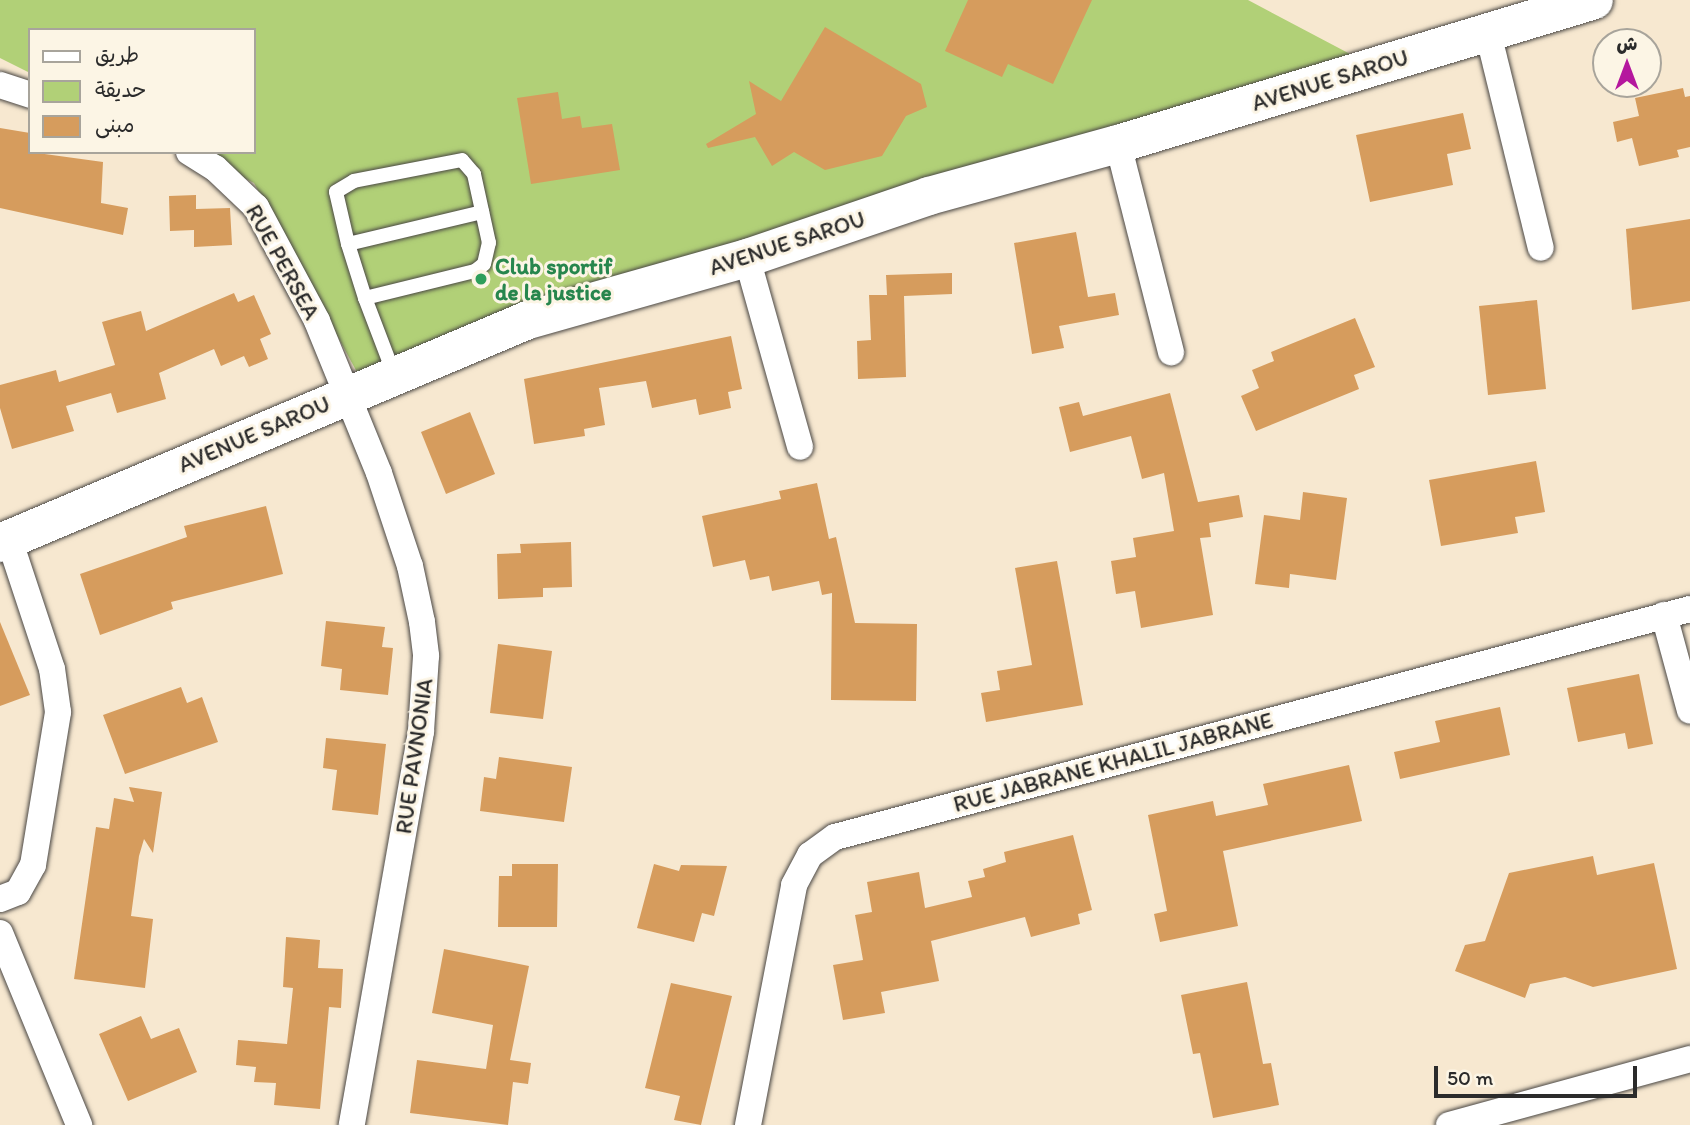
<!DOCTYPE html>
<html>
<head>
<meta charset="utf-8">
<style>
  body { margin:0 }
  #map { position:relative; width:1690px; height:1125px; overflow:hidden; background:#f7e8d0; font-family:Itim,"Playpen Sans Arabic",sans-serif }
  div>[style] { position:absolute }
  .green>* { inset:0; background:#b1d077 }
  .building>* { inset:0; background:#d69c5d }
  .roads { filter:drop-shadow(0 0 2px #4a4744) drop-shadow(0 0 2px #4a4744) }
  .lane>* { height:14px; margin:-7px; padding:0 7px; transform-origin:7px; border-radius:7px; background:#fff }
  .street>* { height:26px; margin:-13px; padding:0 13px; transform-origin:13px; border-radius:13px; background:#fff }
  .secondary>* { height:38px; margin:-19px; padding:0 19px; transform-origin:19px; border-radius:19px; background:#fff }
  .dots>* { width:19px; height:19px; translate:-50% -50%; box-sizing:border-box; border:4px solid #fcf5e5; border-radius:50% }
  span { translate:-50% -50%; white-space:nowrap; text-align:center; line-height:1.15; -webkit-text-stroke:6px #fcf5e5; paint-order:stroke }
  .street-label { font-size:23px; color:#2b2b2b }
  .leisure-label { font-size:23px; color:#27864d; font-weight:700 }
  .left { translate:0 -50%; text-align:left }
  .legend { position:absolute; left:28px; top:28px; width:228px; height:126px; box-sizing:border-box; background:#fcf5e5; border:2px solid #a8a49b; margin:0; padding:9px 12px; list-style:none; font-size:21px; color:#2b2b2b }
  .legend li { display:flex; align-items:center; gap:14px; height:35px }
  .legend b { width:35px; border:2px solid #a8a49b }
  .north { position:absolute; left:1592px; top:28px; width:70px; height:70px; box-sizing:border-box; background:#fcf5e5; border:2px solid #a8a49b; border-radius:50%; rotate:0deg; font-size:19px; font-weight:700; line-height:28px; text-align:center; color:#2b2b2b }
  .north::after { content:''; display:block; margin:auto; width:24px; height:32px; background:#b5179e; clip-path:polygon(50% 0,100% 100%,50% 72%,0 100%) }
  .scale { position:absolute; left:1434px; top:1066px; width:203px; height:32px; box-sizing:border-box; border:4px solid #2b2b2b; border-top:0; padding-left:9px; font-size:21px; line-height:24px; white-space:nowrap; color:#2b2b2b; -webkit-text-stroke:5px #fcf5e5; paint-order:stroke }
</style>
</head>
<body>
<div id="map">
  <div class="green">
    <div style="clip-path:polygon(0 0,1248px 0,1352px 55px,358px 374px,254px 183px,192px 152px,254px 152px,254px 30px,30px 30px,30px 73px,0 58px)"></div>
  </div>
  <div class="building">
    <div style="clip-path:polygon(968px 0,1092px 0,1053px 84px,1008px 64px,1002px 77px,945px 51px)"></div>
    <div style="clip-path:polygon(825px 27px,921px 84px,927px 107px,906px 116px,882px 156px,825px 170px,794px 152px,772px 166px,755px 137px,708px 148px,706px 144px,756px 114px,749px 81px,781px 101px)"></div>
    <div style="clip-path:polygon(1683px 88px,1685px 97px,1690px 96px,1690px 147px,1677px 150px,1679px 157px,1639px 166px,1632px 138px,1617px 142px,1613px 122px,1639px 116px,1635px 98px)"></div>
    <div style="clip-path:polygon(558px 92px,562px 119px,580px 116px,582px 128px,612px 124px,620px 170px,531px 184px,517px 98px)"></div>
    <div style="clip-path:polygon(1463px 113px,1471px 149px,1447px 154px,1453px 185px,1370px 202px,1356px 135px)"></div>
    <div style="clip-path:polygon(0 128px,30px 133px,30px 152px,103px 162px,101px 203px,128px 208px,123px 235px,0 208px)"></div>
    <div style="clip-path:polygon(196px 195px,196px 209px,230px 208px,232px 245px,194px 247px,194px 230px,170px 231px,169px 196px)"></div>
    <div style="clip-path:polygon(1690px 219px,1690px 301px,1632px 310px,1626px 229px)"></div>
    <div style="clip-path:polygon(1076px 232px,1088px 297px,1115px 293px,1119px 315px,1059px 326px,1064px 348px,1032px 354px,1014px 243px)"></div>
    <div style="clip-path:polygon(952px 273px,952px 294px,904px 296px,906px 377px,858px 379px,857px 341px,871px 340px,869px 295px,887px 295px,886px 275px)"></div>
    <div style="clip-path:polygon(234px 293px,238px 302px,254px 295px,271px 334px,260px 339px,268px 359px,249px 367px,244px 356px,221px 366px,214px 349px,159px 373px,166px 399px,117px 413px,111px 393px,66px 406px,74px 431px,12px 449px,0 408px,0 385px,56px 370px,59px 382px,115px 365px,102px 322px,141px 311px,146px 331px)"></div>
    <div style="clip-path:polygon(1537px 300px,1546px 389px,1488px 395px,1479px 306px)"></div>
    <div style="clip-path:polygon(1355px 318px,1375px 367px,1354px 375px,1359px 389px,1256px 431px,1241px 396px,1259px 388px,1252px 370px,1274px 361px,1271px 352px)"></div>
    <div style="clip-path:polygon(731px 336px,742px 389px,728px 392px,731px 408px,699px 415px,696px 399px,652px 408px,646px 381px,599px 388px,605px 425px,584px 429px,585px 436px,534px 444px,524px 379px)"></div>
    <div style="clip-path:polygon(1170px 393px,1198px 502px,1239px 495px,1243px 517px,1209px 523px,1211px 537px,1200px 538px,1213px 615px,1141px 628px,1135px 591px,1116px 594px,1111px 561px,1136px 557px,1133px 538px,1174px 531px,1164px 473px,1142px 479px,1131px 436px,1070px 452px,1059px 407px,1079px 402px,1083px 416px)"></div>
    <div style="clip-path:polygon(470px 412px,495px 474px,446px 494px,421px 432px)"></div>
    <div style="clip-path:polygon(1536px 461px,1545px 512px,1515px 517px,1518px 533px,1441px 546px,1429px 480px)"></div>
    <div style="clip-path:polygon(817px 483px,829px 539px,836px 537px,855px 623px,917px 624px,916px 701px,831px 700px,832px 593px,822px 595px,819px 581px,772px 591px,769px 576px,750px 580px,745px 560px,713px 567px,702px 516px,781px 499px,779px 491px)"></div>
    <div style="clip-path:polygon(1303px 492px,1347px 498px,1336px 580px,1290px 574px,1289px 588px,1255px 584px,1264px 515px,1300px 520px)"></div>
    <div style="clip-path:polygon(266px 506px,283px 574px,171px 602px,173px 609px,100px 635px,80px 574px,187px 537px,184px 526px)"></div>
    <div style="clip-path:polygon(571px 542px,572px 587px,543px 588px,543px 597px,498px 599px,497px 554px,521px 553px,520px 544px)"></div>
    <div style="clip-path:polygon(1057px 561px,1083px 705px,986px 722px,981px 693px,1000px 690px,997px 671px,1032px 665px,1015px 568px)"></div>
    <div style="clip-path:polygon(326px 621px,385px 627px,382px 647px,393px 648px,388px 695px,340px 690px,342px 669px,321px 666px)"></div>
    <div style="clip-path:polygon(0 622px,30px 695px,0 706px)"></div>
    <div style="clip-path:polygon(498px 644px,552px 651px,543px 719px,490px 713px)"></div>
    <div style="clip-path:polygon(1639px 674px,1653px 744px,1628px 749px,1625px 733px,1578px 742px,1567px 688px)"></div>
    <div style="clip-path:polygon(181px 687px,187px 703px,202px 697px,218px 742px,125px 774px,103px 715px)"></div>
    <div style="clip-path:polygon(1500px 707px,1510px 755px,1400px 779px,1394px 752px,1440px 742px,1435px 721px)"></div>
    <div style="clip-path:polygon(326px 738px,386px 744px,378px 815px,332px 810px,337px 770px,323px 768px)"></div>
    <div style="clip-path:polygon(499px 757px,572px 767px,564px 822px,480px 811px,484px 777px,496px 779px)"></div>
    <div style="clip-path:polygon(1349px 765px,1362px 821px,1223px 851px,1238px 926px,1160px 942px,1154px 914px,1167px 911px,1148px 815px,1213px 801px,1216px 816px,1268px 805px,1263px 784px)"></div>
    <div style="clip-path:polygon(129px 787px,162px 792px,153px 853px,144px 839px,139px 856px,131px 916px,153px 919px,145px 988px,74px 979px,96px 827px,109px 829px,114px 798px,134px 802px)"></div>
    <div style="clip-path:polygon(1073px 835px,1092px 910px,1078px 914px,1080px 924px,1031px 937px,1025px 917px,931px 941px,939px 981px,881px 992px,885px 1013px,843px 1020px,833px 965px,863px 960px,855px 915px,872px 912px,867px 882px,919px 872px,925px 908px,972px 897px,968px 881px,985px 877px,983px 869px,1006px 862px,1004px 852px)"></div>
    <div style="clip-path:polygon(1593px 856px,1597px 875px,1654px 863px,1677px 969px,1593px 987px,1565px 977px,1530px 984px,1525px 998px,1455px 971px,1465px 945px,1485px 941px,1509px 873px)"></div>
    <div style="clip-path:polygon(512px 864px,558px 864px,557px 927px,498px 927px,499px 876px,512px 876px)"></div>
    <div style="clip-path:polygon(654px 864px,679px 871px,681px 865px,727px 866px,714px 916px,702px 913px,694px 942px,637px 928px)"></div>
    <div style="clip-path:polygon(286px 937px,320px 940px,318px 968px,343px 969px,341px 1008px,329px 1007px,320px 1109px,274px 1105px,276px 1083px,254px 1082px,256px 1067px,236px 1065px,238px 1040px,287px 1044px,293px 988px,283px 987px)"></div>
    <div style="clip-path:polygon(444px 949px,529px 966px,510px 1060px,531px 1063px,528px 1084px,513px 1082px,508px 1125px,410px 1113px,417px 1060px,486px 1069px,493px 1025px,432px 1013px)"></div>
    <div style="clip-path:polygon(1247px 982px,1263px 1064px,1271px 1063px,1279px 1105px,1213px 1118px,1200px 1053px,1193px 1054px,1181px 995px)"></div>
    <div style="clip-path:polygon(671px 983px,732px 996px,701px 1125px,674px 1120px,680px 1096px,645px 1088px)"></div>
    <div style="clip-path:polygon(141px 1016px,151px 1039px,179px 1028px,197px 1072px,128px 1101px,99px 1034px)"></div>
  </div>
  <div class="roads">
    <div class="lane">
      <div style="left:348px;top:244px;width:138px;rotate:-13.4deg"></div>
      <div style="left:365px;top:298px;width:113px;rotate:-13.8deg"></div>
      <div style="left:475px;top:271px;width:11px;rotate:-38deg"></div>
      <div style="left:484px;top:264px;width:22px;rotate:-77deg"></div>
      <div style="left:489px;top:243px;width:71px;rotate:-102.3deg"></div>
      <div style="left:474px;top:174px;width:18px;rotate:-131deg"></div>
      <div style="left:462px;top:160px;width:110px;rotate:169deg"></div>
      <div style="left:354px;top:181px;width:21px;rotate:149deg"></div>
      <div style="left:336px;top:192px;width:53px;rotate:77deg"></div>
      <div style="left:348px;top:244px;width:57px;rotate:72.5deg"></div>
      <div style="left:365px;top:298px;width:81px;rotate:69.1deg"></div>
    </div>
    <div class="street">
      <div style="left:1488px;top:33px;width:221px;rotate:76.2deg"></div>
      <div style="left:0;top:85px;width:32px;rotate:18deg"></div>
      <div style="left:1118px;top:144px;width:215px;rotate:75.7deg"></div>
      <div style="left:189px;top:152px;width:31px;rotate:32deg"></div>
      <div style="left:215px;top:168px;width:57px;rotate:43.6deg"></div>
      <div style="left:256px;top:207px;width:129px;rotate:61.8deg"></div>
      <div style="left:317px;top:321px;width:164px;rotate:67.8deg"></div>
      <div style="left:379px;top:473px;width:98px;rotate:71.6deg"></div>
      <div style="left:410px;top:566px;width:57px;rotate:77.9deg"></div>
      <div style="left:422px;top:622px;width:34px;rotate:83deg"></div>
      <div style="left:426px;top:656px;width:76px;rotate:93.8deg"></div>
      <div style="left:421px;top:732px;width:399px;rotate:100deg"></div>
      <div style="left:747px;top:258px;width:196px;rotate:74.3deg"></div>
      <div style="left:1664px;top:615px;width:99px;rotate:74.8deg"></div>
      <div style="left:0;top:899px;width:19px;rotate:-21deg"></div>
      <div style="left:18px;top:892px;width:31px;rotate:-61deg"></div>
      <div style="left:33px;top:865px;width:155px;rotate:-80.7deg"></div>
      <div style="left:58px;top:712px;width:43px;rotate:-97.9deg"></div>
      <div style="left:52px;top:669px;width:137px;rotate:-108.3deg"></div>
      <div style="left:0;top:933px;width:208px;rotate:67.6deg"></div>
      <div style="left:748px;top:1125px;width:244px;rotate:-79.1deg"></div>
      <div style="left:794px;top:885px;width:34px;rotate:-62deg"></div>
      <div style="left:810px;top:855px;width:31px;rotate:-36deg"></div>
      <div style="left:835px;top:837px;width:885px;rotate:-14.93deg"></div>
      <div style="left:1449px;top:1125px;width:250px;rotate:-15.3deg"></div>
    </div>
    <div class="secondary">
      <div style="left:0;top:543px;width:573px;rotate:-22.9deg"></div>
      <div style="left:528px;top:320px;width:228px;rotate:-15.8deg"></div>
      <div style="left:747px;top:258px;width:192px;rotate:-18.8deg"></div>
      <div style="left:929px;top:196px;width:196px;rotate:-15.4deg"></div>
      <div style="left:1118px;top:144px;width:497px;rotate:-16.8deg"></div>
    </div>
  </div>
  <div class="dots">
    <div style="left:481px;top:279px;background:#2e9e5b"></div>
  </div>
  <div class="street-label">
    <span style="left:1330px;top:80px;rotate:-17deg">AVENUE SAROU</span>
    <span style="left:787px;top:243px;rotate:-18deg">AVENUE SAROU</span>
    <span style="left:283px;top:262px;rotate:61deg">RUE PERSEA</span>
    <span style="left:254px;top:434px;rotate:-23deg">AVENUE SAROU</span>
    <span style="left:414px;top:756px;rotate:-82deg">RUE PAVNONIA</span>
    <span style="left:1113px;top:762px;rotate:-15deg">RUE JABRANE KHALIL JABRANE</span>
  </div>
  <div class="leisure-label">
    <span class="left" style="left:495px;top:279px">Club sportif<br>de la justice</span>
  </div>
  <ul class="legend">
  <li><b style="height:9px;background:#fff"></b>طريق</li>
  <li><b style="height:19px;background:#b1d077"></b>حديقة</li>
  <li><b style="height:19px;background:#d69c5d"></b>مبنى</li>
  </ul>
  <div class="north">ش</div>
  <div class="scale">50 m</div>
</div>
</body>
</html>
